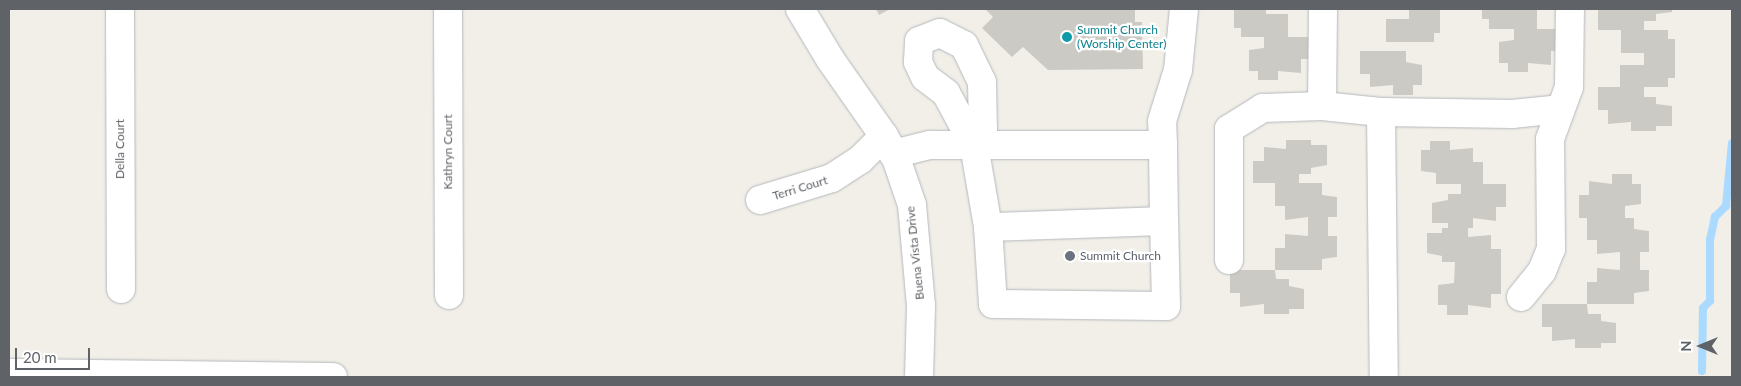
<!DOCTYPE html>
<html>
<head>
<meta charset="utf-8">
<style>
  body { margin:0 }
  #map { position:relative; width:1741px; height:386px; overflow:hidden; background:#f1efe8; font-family:Lato,sans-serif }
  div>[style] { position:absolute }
  .stream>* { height:8px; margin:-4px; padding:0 4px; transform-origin:4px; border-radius:4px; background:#aadaff }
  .building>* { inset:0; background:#cccac5 }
  .roads { filter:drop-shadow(0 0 1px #b5b8bc) drop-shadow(0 0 1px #b5b8bc) }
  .minor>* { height:28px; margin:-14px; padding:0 14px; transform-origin:14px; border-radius:14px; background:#fff }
  .dots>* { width:14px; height:14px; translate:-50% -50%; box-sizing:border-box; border:2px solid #fff; border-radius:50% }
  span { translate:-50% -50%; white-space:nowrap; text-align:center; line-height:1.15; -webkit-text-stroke:4.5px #fff; paint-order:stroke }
  .culture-label { font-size:12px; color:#0d838f }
  .left { translate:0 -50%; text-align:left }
  .street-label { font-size:12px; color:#5f6368 }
  .worship-label { font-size:12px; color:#5b616d }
  .frame { position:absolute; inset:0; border:10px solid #5f6368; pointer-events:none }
  .north { position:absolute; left:1676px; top:321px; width:50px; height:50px; -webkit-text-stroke:4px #fff; paint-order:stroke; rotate:270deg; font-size:14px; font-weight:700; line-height:20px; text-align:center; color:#5f6368 }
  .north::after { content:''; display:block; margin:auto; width:18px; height:22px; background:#5f6368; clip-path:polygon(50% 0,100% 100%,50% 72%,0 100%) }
  .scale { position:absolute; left:15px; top:348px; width:75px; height:22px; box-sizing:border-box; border:2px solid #5f6368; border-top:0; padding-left:6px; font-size:15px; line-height:18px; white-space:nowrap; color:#5f6368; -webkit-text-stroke:4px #fff; paint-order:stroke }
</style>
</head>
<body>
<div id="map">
  <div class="stream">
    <div style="left:1702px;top:371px;width:63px;rotate:-89.1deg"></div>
    <div style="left:1703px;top:308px;width:10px;rotate:-45deg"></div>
    <div style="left:1710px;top:301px;width:61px;rotate:-90deg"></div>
    <div style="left:1710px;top:240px;width:24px;rotate:-78deg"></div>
    <div style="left:1715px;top:217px;width:16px;rotate:-45deg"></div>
    <div style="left:1726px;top:206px;width:63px;rotate:-84.6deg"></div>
  </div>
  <div class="building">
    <div style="clip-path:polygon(876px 9px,890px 9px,879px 15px)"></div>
    <div style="clip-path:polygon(985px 9px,1135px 9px,1135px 22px,1142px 22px,1143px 69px,1048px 70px,1023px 47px,1012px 57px,982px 28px,993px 17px)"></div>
    <div style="clip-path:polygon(1234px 9px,1266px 9px,1266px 14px,1288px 14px,1288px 37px,1311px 37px,1311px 59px,1301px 59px,1301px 73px,1278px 71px,1278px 80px,1258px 80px,1258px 71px,1249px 71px,1249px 50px,1264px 48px,1264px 37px,1241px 37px,1241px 28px,1234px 28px)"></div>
    <div style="clip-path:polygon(1409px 9px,1440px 9px,1440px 33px,1434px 33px,1434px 42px,1386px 42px,1386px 19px,1409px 19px)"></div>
    <div style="clip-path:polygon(1482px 9px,1537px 9px,1537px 29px,1561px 29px,1561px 51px,1551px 51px,1551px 65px,1528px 63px,1528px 72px,1508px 72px,1508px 63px,1499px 63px,1499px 42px,1514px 40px,1514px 29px,1489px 29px,1489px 19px,1482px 19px)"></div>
    <div style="clip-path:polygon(1598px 9px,1672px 9px,1672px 12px,1656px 14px,1656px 21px,1644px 21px,1644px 30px,1668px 30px,1668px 39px,1675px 39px,1675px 78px,1668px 78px,1668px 87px,1644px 87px,1644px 97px,1656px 97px,1656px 104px,1672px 106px,1672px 126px,1656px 126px,1656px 131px,1631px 131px,1631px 122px,1608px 124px,1608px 110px,1598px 110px,1598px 87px,1620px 87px,1620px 65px,1644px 65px,1644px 53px,1621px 53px,1621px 30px,1598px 30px)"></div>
    <div style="clip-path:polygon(1360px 51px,1406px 51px,1406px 62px,1422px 65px,1422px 85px,1413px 85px,1413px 95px,1393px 95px,1393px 85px,1370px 87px,1370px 74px,1360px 74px)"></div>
    <div style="clip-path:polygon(1286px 140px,1311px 140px,1311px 145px,1327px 145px,1327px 165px,1311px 168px,1311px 174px,1299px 174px,1299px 183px,1322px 183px,1322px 195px,1337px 197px,1337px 217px,1328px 217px,1328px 236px,1337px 236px,1337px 257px,1322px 259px,1322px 270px,1275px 270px,1275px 248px,1285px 248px,1285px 234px,1308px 236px,1308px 217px,1285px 220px,1285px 206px,1275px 206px,1275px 183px,1253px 183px,1253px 161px,1264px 161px,1264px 147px,1286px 149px)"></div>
    <div style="clip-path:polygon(1430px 141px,1450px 141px,1450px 150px,1473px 148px,1473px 162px,1483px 162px,1483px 184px,1506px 184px,1506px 207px,1496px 207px,1496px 221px,1473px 218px,1473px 228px,1468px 228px,1468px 237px,1491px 235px,1491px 249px,1501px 249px,1501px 294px,1491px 294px,1491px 308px,1468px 305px,1468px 315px,1447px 315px,1447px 305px,1438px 305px,1438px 285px,1454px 283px,1455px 262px,1442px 262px,1442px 256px,1427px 253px,1427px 233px,1442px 233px,1442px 228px,1448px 228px,1448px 223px,1432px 223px,1432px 203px,1448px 200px,1448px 194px,1461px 194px,1461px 184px,1436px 184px,1436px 173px,1421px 171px,1421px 150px,1430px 150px)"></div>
    <div style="clip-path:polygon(1612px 174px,1632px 174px,1632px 184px,1641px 184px,1641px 204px,1625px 206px,1625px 218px,1634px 218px,1634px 229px,1649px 231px,1649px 252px,1640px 252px,1640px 270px,1649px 270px,1649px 291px,1634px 293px,1634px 304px,1587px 304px,1587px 282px,1597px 282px,1597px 268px,1620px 270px,1620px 252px,1597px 254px,1597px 240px,1587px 240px,1587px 218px,1579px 218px,1579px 195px,1589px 195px,1589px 181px,1612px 184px)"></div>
    <div style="clip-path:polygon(1230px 270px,1275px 270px,1276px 279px,1289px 279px,1289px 286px,1304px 289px,1304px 309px,1289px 309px,1289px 314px,1264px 314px,1264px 304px,1240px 307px,1240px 293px,1230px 293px)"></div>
    <div style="clip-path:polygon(1542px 304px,1587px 304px,1588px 314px,1601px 314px,1601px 321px,1616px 323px,1616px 343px,1601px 343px,1601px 348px,1575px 348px,1575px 339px,1552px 341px,1552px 327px,1542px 327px)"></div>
  </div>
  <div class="roads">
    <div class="minor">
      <div style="left:120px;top:9px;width:280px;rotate:89.8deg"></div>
      <div style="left:448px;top:9px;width:286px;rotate:89.8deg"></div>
      <div style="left:800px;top:9px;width:58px;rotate:59deg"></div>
      <div style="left:830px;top:59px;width:94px;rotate:55deg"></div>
      <div style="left:884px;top:136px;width:25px;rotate:61deg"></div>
      <div style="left:896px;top:158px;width:50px;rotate:71.2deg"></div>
      <div style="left:912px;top:205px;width:101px;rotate:84.9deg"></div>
      <div style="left:921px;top:306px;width:71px;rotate:91.6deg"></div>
      <div style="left:1323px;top:9px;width:97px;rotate:90.6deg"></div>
      <div style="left:1322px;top:106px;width:59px;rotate:5.8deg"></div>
      <div style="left:1381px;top:112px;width:265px;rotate:89.4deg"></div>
      <div style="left:940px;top:33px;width:27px;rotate:27deg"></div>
      <div style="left:964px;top:45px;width:41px;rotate:64.1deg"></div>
      <div style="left:982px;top:82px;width:46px;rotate:88.8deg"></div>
      <div style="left:983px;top:128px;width:19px;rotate:118deg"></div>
      <div style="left:974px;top:145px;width:59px;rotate:-118.3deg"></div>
      <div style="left:946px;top:93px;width:26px;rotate:-143deg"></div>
      <div style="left:925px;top:77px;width:17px;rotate:-115deg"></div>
      <div style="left:918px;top:62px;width:21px;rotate:-87deg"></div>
      <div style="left:919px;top:41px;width:22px;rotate:-21deg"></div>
      <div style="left:1381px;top:112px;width:131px;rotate:0.9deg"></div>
      <div style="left:1512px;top:114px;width:48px;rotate:-5.9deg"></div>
      <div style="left:893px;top:154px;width:38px;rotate:-14deg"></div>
      <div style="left:930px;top:145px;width:44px"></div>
      <div style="left:760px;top:200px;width:75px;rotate:-17deg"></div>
      <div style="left:832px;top:178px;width:33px;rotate:-33deg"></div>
      <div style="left:860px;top:160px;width:34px;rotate:-45deg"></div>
      <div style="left:1164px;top:221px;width:176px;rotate:178deg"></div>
      <div style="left:988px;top:227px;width:77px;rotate:86.3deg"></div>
      <div style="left:993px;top:304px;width:173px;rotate:0.7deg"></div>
      <div style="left:1166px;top:306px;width:85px;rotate:-91.3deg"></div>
      <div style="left:1164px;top:221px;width:76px;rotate:-90.8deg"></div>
      <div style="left:1163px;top:145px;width:24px;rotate:-92deg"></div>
      <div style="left:1162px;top:121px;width:53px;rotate:-72.6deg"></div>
      <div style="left:1178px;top:70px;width:61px;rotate:-84.4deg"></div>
      <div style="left:988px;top:227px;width:83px;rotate:-99.7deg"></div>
      <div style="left:974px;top:145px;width:189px"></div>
      <div style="left:1229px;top:260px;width:131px;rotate:-90deg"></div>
      <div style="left:1229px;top:129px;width:40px;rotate:-32deg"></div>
      <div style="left:1263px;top:108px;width:59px;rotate:-1.9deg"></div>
      <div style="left:1521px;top:297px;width:33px;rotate:-51deg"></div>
      <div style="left:1542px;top:271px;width:24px;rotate:-68deg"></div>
      <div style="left:1551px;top:249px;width:110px;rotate:-90.5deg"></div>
      <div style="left:1550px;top:139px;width:55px;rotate:-69.9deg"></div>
      <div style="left:1569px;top:87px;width:78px;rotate:-89.3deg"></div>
      <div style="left:9px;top:373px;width:324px;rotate:0.7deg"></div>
    </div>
  </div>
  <div class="dots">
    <div style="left:1067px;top:37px;background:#0f9aa8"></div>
    <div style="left:1070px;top:256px;background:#6b7280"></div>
  </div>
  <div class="culture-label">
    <span class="left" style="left:1077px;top:37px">Summit Church<br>(Worship Center)</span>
  </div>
  <div class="street-label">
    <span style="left:120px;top:149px;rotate:-90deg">Della Court</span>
    <span style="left:448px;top:152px;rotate:-90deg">Kathryn Court</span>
    <span style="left:800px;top:188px;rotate:-17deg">Terri Court</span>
    <span style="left:915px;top:253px;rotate:-96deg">Buena Vista Drive</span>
  </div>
  <div class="worship-label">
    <span class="left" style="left:1080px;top:256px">Summit Church</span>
  </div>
  <div class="frame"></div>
  <div class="north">N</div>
  <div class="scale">20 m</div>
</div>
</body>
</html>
